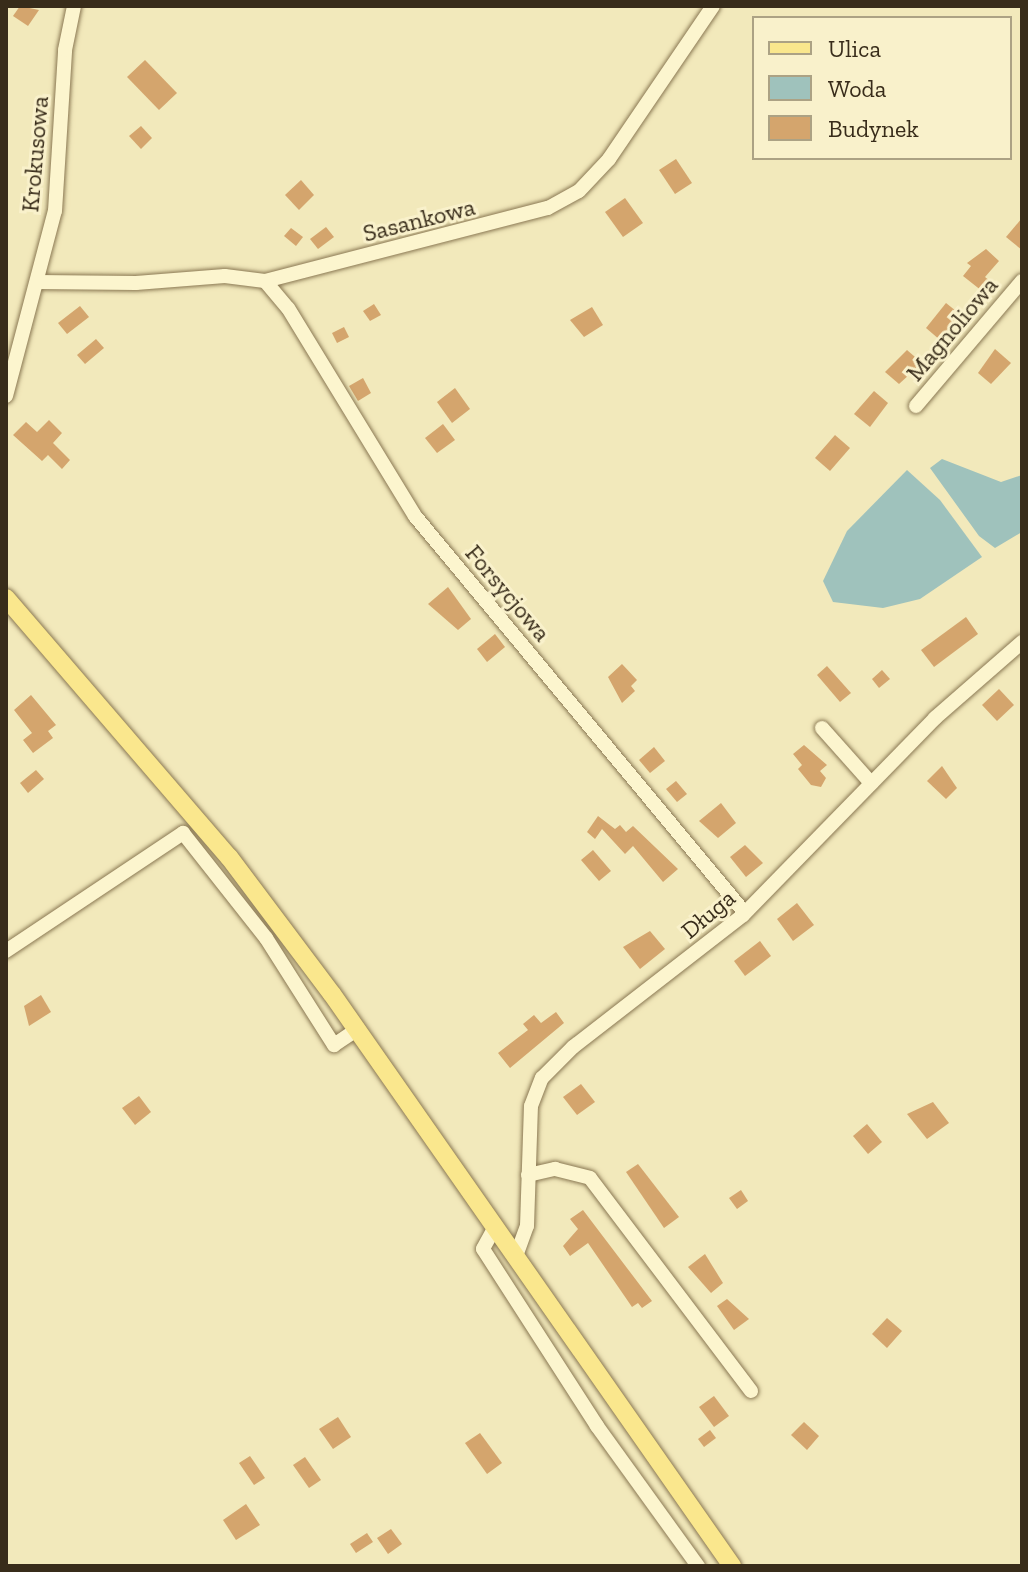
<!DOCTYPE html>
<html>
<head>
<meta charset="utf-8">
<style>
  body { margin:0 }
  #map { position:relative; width:1028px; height:1572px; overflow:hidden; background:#f2e9bb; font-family:"Zilla Slab",serif }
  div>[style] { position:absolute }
  .water>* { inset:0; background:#9fc2bc }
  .building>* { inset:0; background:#d4a56d }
  .roads { filter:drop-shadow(0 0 2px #8a7853) drop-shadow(0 0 2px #8a7853) }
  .minor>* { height:14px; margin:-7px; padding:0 7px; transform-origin:7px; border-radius:7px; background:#fcf5ce }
  .major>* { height:18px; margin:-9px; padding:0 9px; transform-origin:9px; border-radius:9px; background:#fae78d }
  span { translate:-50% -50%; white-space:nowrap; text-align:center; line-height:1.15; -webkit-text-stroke:6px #f9f1cb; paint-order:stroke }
  .street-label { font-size:24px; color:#382c1a }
  .frame { position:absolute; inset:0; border:8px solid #382c1a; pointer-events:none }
  .legend { position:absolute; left:752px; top:16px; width:260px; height:144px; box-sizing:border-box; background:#f9f1cb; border:2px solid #aca284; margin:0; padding:10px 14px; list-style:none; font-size:24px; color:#382c1a }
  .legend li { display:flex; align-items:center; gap:16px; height:40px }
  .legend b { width:40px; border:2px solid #aca284 }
</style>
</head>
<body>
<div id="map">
  <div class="water">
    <div style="clip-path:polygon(942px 459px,1001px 482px,1022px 475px,1022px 532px,995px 548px,979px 536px,930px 468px)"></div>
    <div style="clip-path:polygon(907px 470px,940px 500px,982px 557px,920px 599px,883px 608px,833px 602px,823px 581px,847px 531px)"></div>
  </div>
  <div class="building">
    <div style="clip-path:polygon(20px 6px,39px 10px,28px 26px,13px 16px)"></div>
    <div style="clip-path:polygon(145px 60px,177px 93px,159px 110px,127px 77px)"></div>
    <div style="clip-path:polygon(141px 126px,152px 138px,141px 149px,129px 136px)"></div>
    <div style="clip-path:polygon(676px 159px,692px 183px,675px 194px,659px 170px)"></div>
    <div style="clip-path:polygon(301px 180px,314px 195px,299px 210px,285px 195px)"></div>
    <div style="clip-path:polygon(625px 198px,643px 223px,623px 237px,605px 212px)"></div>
    <div style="clip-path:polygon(1022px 218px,1022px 250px,1006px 237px)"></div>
    <div style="clip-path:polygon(326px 227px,334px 237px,318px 249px,310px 239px)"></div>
    <div style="clip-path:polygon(291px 228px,303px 237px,296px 246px,284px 236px)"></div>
    <div style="clip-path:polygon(986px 249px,999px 261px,985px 277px,990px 281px,982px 291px,963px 276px,971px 266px,967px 263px)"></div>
    <div style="clip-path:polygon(946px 303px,961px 315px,940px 340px,926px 328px)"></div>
    <div style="clip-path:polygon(374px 304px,381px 315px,370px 321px,363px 311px)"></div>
    <div style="clip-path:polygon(80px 306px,89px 317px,67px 334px,58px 323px)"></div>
    <div style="clip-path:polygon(592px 307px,603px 325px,584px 337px,570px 320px)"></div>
    <div style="clip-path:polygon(344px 327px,349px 337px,337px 343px,332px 333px)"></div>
    <div style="clip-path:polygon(96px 339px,104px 348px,85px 364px,77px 355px)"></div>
    <div style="clip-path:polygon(995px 349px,1011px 363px,991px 384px,978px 373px)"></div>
    <div style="clip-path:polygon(907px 350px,922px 363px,899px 384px,885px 372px)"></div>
    <div style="clip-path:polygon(363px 378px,371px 393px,358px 401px,349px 386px)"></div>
    <div style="clip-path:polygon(455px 388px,470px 409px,452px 423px,437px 402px)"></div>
    <div style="clip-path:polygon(874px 391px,888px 403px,870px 427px,854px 414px)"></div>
    <div style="clip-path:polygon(49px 420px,62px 433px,53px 443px,70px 460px,62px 469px,48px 455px,42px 461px,13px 435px,26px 422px,37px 432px)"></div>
    <div style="clip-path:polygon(443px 424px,455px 440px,437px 453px,425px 438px)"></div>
    <div style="clip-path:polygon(835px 435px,850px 448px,830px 471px,815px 458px)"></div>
    <div style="clip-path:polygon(448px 587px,471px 619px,458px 630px,428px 604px)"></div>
    <div style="clip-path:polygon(966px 617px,978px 634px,934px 667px,921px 650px)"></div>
    <div style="clip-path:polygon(495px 634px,505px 647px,487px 662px,477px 649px)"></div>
    <div style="clip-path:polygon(622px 664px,637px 680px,631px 686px,635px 691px,622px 703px,608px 677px)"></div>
    <div style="clip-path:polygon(827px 666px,851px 693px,840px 702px,817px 675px)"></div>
    <div style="clip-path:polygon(882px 670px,890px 679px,879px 688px,872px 679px)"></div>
    <div style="clip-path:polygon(999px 689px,1014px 705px,997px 721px,982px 705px)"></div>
    <div style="clip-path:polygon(31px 695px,56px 725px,48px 731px,53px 738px,33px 753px,23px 740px,32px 733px,14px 710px)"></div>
    <div style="clip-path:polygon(804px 745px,827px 765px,820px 771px,826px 778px,821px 787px,811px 785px,798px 769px,802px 765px,793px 754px)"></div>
    <div style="clip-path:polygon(654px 747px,665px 761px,650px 773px,639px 760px)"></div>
    <div style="clip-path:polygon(942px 766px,957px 788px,946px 799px,927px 781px)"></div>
    <div style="clip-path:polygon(36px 770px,44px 779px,28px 793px,20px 783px)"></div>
    <div style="clip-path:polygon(676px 781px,687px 794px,677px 802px,666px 789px)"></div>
    <div style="clip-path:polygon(721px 803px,736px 823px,718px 838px,699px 821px)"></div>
    <div style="clip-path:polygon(598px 816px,615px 829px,620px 825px,626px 832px,633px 826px,678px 869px,663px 882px,633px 846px,625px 854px,602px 829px,595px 839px,587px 832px)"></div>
    <div style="clip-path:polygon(745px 845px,763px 863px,746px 877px,730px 857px)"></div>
    <div style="clip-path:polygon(593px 850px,611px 871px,599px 881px,581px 860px)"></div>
    <div style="clip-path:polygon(797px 903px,814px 925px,793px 941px,777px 919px)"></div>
    <div style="clip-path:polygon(650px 931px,665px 949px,640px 969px,623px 947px)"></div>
    <div style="clip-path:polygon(760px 941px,771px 956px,745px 976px,734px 961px)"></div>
    <div style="clip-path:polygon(41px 995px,51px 1012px,29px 1026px,24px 1006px)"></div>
    <div style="clip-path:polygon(556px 1012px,564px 1023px,510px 1068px,498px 1053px,528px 1030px,523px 1024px,534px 1015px,541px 1023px)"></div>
    <div style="clip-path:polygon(581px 1084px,595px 1102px,577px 1115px,563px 1097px)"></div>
    <div style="clip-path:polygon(139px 1096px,151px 1112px,135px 1125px,122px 1108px)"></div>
    <div style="clip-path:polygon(933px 1102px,949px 1123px,927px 1139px,907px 1114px)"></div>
    <div style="clip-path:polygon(867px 1124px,882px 1142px,868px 1154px,853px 1136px)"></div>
    <div style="clip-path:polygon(638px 1164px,679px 1217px,664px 1228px,626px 1172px)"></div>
    <div style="clip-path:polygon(741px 1190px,748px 1201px,737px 1209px,729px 1198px)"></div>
    <div style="clip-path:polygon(583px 1210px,652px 1301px,642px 1308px,638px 1303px,632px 1307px,588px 1243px,570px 1256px,563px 1246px,578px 1229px,570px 1219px)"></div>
    <div style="clip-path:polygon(705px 1254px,723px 1283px,711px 1293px,688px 1267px)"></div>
    <div style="clip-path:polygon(727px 1299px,749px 1319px,734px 1330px,717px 1306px)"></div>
    <div style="clip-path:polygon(887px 1318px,902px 1331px,887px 1348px,872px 1334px)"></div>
    <div style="clip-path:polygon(714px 1396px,729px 1416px,714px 1427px,699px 1407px)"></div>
    <div style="clip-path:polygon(338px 1417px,351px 1437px,333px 1449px,319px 1429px)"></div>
    <div style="clip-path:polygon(804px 1422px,819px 1436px,807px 1450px,791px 1435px)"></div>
    <div style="clip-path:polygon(710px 1430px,716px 1438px,704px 1447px,698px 1439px)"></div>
    <div style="clip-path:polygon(480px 1433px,502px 1463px,487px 1474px,465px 1443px)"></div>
    <div style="clip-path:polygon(250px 1456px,265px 1478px,254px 1485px,239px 1463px)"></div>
    <div style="clip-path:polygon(305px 1457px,321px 1480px,309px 1488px,293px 1465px)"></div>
    <div style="clip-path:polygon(246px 1504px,260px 1525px,236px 1540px,223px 1520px)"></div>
    <div style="clip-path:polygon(391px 1529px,402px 1544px,388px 1554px,377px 1538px)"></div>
    <div style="clip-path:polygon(367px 1533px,373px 1542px,356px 1553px,350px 1544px)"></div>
  </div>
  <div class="roads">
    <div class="minor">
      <div style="left:265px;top:281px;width:35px;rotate:50deg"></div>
      <div style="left:288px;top:308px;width:244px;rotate:58.6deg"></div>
      <div style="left:415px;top:516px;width:516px;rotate:50.27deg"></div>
      <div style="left:37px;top:282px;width:99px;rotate:0.6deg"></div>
      <div style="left:136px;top:283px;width:89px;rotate:-4.5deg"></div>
      <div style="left:225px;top:276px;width:40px;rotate:7.1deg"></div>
      <div style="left:265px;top:281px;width:292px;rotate:-14.5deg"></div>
      <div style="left:548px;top:208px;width:35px;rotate:-29deg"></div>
      <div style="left:579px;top:191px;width:44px;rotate:-46.8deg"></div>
      <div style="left:609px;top:159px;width:185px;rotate:-55.8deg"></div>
      <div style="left:6px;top:396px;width:191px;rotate:-75.2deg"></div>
      <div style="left:55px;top:211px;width:161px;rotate:-86.4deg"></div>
      <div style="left:65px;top:50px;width:45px;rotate:-78.4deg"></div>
      <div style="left:916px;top:406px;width:164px;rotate:-49.7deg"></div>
      <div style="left:822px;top:728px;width:74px;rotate:48.3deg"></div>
      <div style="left:6px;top:951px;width:213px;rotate:-33.7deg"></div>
      <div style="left:183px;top:833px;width:134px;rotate:51.7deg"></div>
      <div style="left:266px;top:938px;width:127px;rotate:57.6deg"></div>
      <div style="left:334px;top:1045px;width:27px;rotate:-34deg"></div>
      <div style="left:528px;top:1175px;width:28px;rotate:-13deg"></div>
      <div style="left:555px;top:1169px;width:36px;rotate:14deg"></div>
      <div style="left:590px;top:1178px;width:267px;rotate:52.9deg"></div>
      <div style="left:495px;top:1227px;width:25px;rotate:119deg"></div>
      <div style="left:483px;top:1249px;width:211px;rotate:57.2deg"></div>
      <div style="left:597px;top:1426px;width:173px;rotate:54.2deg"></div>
      <div style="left:516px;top:1256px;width:32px;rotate:-70deg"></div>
      <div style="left:527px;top:1226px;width:120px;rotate:-88.1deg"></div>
      <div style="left:531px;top:1106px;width:30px;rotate:-69deg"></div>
      <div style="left:542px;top:1078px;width:44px;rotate:-45deg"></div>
      <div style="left:573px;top:1047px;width:215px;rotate:-37.8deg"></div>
      <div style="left:743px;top:915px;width:275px;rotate:-45.7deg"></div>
      <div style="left:935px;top:718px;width:116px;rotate:-41.1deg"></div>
    </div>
    <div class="major">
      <div style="left:6px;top:598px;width:342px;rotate:49.3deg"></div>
      <div style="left:229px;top:857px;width:171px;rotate:53.1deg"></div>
      <div style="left:332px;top:994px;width:698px;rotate:55.03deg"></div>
    </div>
  </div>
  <div class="street-label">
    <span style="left:35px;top:154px;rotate:-85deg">Krokusowa</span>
    <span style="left:419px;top:220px;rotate:-14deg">Sasankowa</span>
    <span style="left:952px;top:329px;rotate:-50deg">Magnoliowa</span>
    <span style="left:508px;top:593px;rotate:50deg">Forsycjowa</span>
    <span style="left:708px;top:914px;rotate:-40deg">Długa</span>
  </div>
  <div class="frame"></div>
  <ul class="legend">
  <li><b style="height:10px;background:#fae78d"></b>Ulica</li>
  <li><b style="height:22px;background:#9fc2bc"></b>Woda</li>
  <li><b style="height:22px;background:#d4a56d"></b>Budynek</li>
  </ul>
</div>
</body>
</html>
